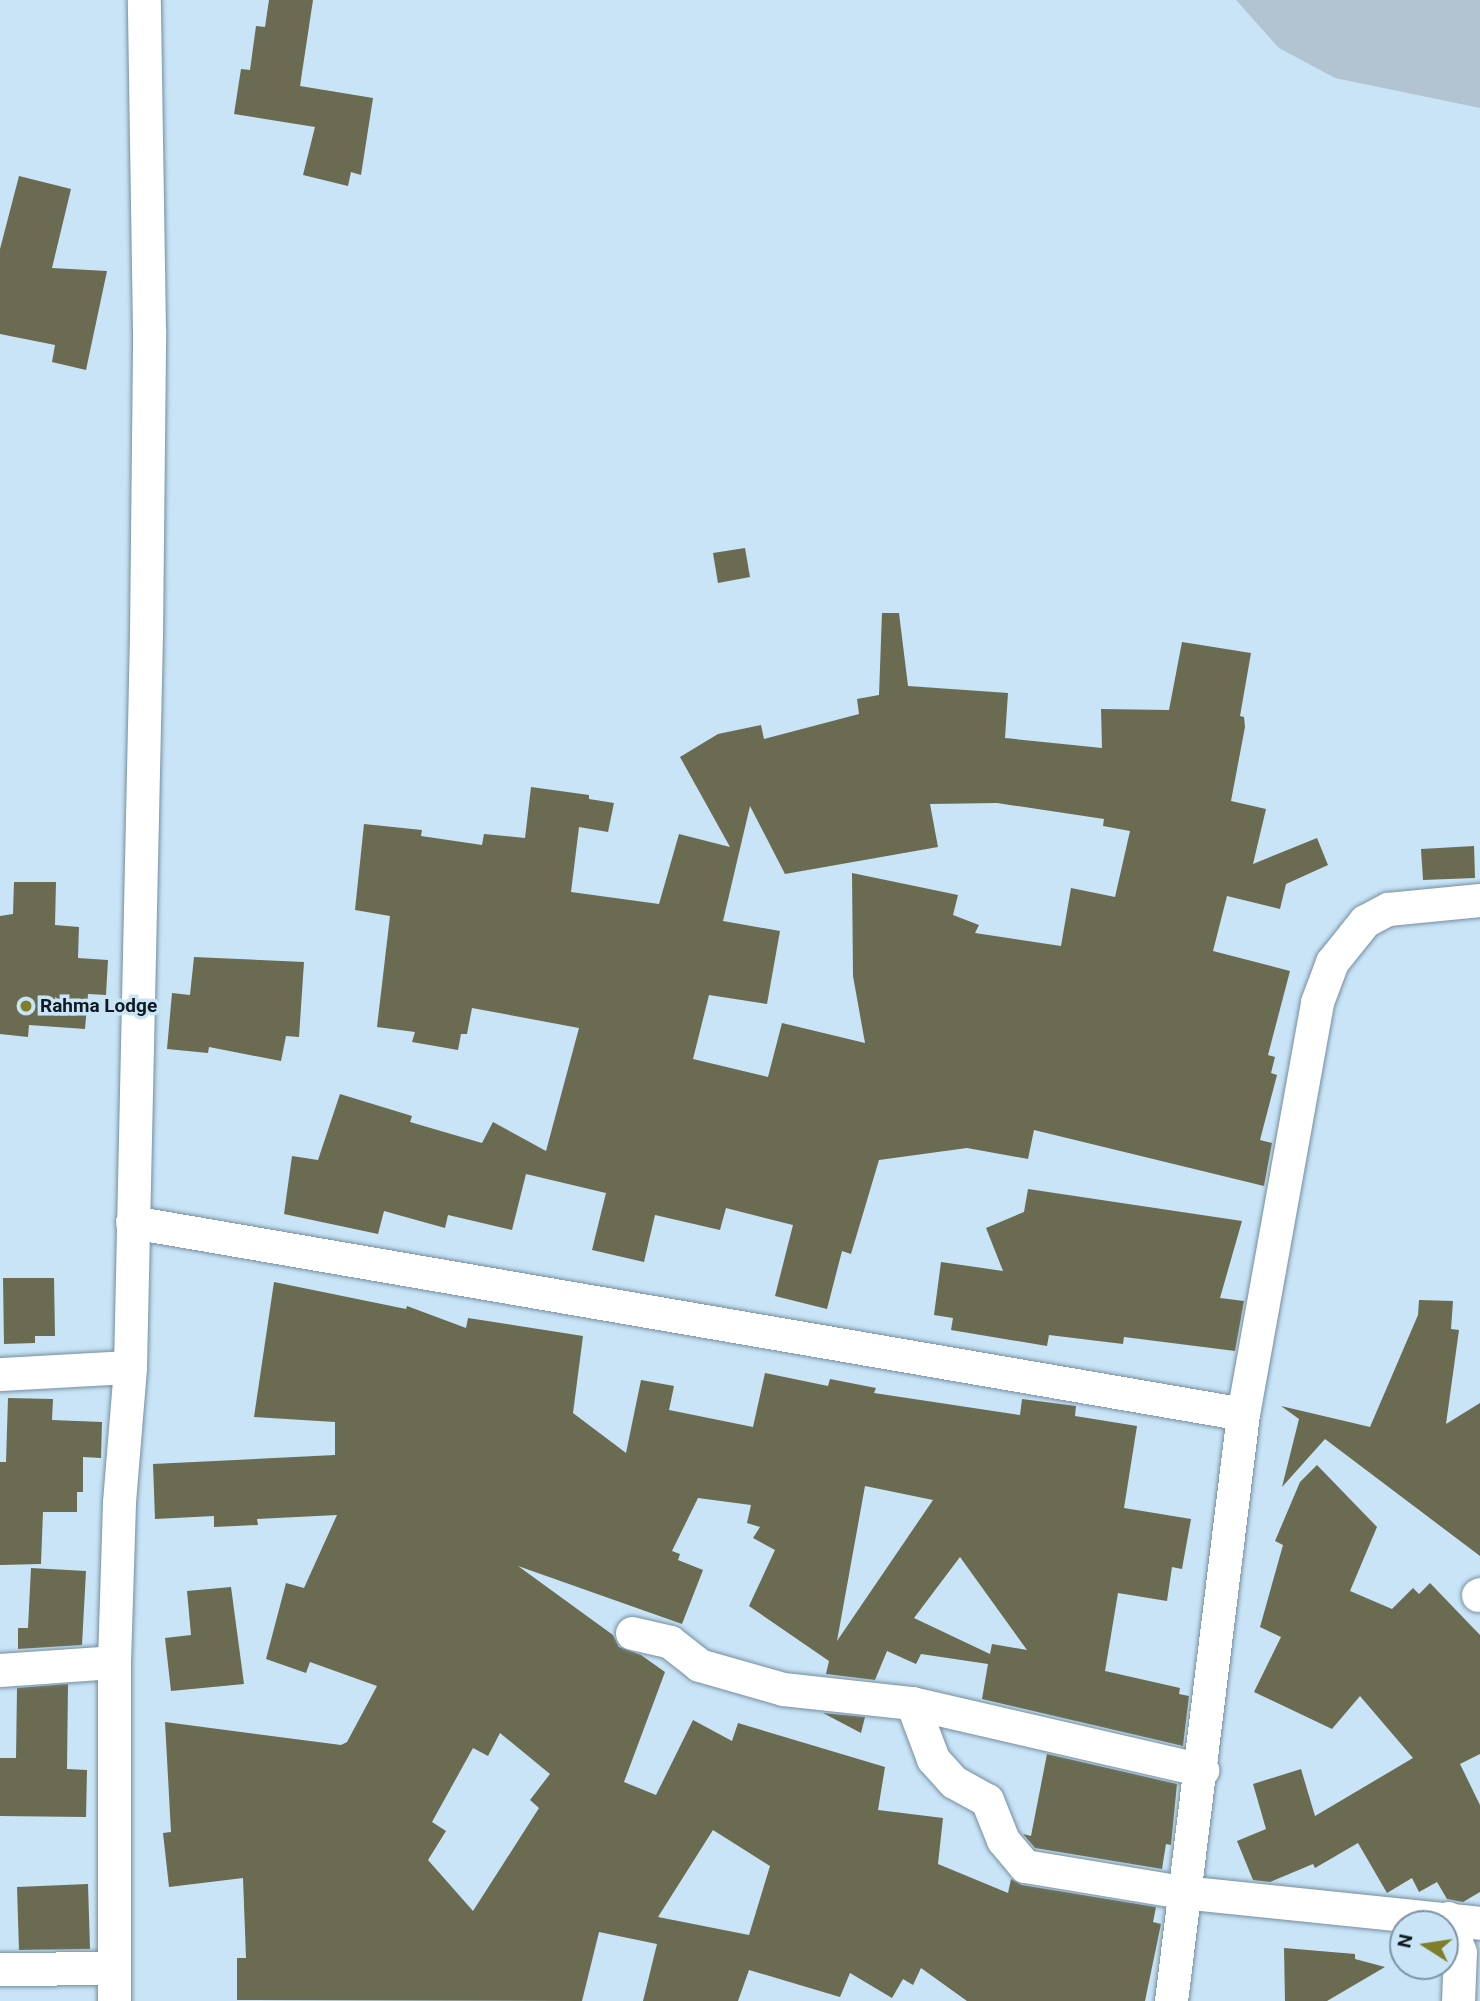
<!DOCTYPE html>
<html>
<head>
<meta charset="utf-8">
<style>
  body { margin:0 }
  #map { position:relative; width:1480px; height:2001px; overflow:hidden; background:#c9e4f7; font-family:Roboto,sans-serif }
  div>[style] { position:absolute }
  .green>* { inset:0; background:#b2c4d1 }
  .building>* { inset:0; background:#6a6b50 }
  .roads { filter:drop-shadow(0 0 2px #758ea0) drop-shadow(0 0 2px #758ea0) }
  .minor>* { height:33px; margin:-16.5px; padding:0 16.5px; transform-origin:16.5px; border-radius:16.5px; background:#fff }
  .dots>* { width:19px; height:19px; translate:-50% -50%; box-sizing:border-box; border:4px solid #c9e4f7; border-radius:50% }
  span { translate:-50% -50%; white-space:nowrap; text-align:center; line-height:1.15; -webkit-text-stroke:7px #c9e4f7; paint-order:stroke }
  .poi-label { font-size:19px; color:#101a21; font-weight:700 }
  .left { translate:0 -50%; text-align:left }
  .north { position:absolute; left:1389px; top:1910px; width:70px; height:70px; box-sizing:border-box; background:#c9e4f7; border:2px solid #7f93a1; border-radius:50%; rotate:282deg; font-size:19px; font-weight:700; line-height:28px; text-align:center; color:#101a21 }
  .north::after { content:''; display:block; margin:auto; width:24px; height:32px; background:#7e7f28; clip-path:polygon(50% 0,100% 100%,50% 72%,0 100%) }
</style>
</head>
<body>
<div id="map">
  <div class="green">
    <div style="clip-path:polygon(1236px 0,1480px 0,1480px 108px,1335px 78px,1279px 48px)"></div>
  </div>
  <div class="building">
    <div style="clip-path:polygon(269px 0,313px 0,300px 86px,373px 98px,361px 175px,351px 172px,348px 186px,303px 175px,315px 127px,234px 114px,241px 69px,250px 70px,256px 26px,265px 27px)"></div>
    <div style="clip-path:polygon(19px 176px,71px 189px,52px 268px,107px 271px,86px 370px,52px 362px,55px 345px,0 334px,0 249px)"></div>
    <div style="clip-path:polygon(745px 548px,750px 577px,718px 583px,713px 553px)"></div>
    <div style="clip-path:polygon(evenodd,882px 613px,899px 613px,908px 686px,1008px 693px,1005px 738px,1102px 748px,1101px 709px,1169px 710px,1182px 642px,1251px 653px,1240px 716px,1244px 717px,1245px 727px,1231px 801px,1266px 809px,1253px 864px,1317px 838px,1328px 865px,1286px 884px,1280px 909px,1227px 896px,1213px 951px,1290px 971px,1268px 1055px,1275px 1057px,1271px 1073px,1277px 1075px,1260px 1140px,1272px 1143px,1264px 1186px,1034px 1130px,1028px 1159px,967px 1148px,879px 1160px,851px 1254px,842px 1251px,827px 1309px,775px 1296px,793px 1225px,726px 1208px,720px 1230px,655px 1215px,644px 1262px,592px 1250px,606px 1193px,526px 1174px,512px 1230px,448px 1215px,445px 1228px,384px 1211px,378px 1234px,284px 1214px,292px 1156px,318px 1160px,340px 1094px,412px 1116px,410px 1122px,482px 1143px,493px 1122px,546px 1151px,579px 1028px,472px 1008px,467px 1034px,461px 1034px,458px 1050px,412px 1042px,415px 1032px,377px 1027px,390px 916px,355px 910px,364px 824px,422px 830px,421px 836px,482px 845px,484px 834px,525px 838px,531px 787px,589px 795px,589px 799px,614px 803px,608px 832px,579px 827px,571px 892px,659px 904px,679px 834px,730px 847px,680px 757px,718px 734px,761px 725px,764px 739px,859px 714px,857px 699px,879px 695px,882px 613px,997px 803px,1104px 819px,1103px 826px,1130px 831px,1115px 897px,1071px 888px,1061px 946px,975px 933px,979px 925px,953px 915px,958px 895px,852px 873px,853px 976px,865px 1043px,782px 1023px,768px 1077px,693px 1059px,709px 995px,767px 1004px,780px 931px,723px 921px,750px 806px,785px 874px,938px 847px,930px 804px,997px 803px)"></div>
    <div style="clip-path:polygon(1474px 846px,1475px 878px,1423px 880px,1421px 849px)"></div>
    <div style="clip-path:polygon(14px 882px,56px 882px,55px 925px,79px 927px,78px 958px,108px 960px,106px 995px,88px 994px,85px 1029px,29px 1025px,28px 1037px,0 1034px,0 916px,13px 914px)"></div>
    <div style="clip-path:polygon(194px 957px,304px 962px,299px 1037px,286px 1036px,281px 1061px,209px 1047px,208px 1053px,167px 1049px,172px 993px,190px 995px)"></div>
    <div style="clip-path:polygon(1028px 1189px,1242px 1221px,1220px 1298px,1244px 1301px,1235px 1351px,1124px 1337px,1123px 1344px,1049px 1335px,1047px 1346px,951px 1330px,953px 1318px,934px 1315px,941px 1262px,1003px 1271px,986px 1228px,1024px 1212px)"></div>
    <div style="clip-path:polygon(3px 1278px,54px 1278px,55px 1336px,35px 1336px,35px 1343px,4px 1344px)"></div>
    <div style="clip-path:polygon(evenodd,274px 1282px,406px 1309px,407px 1306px,466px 1328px,468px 1318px,583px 1336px,573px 1413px,626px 1453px,641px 1380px,674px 1386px,669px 1410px,753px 1427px,765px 1373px,828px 1386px,830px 1379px,876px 1388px,874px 1393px,1020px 1415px,1022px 1399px,1076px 1406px,1075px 1416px,1137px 1426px,1124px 1508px,1191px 1519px,1182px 1569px,1172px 1567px,1167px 1601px,1118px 1593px,1105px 1671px,1180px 1688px,1179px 1694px,1189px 1696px,1183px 1746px,982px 1699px,988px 1664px,921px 1654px,916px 1664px,887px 1651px,875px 1680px,826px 1674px,829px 1661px,749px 1606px,775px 1550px,753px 1538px,760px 1527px,747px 1523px,751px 1505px,698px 1498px,672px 1551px,680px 1554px,678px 1560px,703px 1570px,682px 1624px,518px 1566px,613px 1635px,619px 1647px,641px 1655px,665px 1672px,624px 1782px,656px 1795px,693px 1720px,732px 1741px,738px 1723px,885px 1767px,878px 1810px,943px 1818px,938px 1864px,1008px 1893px,1011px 1879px,1022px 1885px,1156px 1907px,1153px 1922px,1161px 1924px,1145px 2001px,967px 2001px,921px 1968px,913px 1985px,903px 1979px,892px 1998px,850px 1973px,840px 1997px,749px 1970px,738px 2001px,643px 2001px,657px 1944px,599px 1932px,582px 2001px,237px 2000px,237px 1958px,246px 1958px,243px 1878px,169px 1887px,163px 1833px,171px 1832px,165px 1722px,341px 1745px,347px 1742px,377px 1686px,310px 1662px,306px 1673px,266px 1659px,286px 1583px,304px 1588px,337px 1515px,257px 1519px,258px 1525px,214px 1527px,214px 1516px,155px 1519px,153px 1464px,335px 1455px,335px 1422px,254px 1417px,274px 1282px,865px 1486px,933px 1500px,837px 1641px,865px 1486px,274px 1282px,960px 1557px,1027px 1650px,992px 1644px,990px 1654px,914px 1618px,960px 1557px,274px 1282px,500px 1733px,550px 1774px,530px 1800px,539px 1808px,473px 1911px,428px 1860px,446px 1831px,432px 1822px,473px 1748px,488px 1756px,500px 1733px,274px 1282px,713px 1830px,770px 1866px,749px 1935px,658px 1917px,713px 1830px)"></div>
    <div style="clip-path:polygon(1419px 1300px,1453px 1301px,1451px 1329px,1459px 1330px,1446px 1424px,1480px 1403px,1480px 1556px,1325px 1439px,1282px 1487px,1299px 1419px,1281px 1406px,1370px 1427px,1418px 1315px)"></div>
    <div style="clip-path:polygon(8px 1398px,53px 1399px,52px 1420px,102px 1422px,101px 1458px,83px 1457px,83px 1492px,77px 1492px,77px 1512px,43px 1512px,41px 1564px,0 1565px,0 1462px,6px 1462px)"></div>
    <div style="clip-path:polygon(1317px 1465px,1377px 1527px,1350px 1591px,1392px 1609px,1413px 1588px,1419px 1594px,1430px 1583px,1480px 1635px,1480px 1754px,1460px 1764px,1480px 1805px,1480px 1892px,1463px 1902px,1447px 1899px,1437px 1882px,1419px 1892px,1412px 1878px,1387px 1893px,1358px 1843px,1315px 1868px,1313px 1864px,1270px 1882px,1253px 1880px,1237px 1841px,1266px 1829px,1253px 1784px,1301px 1769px,1315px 1816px,1413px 1758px,1360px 1696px,1332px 1729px,1254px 1692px,1281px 1637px,1260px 1627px,1283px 1545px,1275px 1541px,1300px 1482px)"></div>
    <div style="clip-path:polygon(31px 1568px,86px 1571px,82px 1645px,18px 1649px,18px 1628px,28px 1628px)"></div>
    <div style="clip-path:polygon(231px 1587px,244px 1684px,171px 1691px,165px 1638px,191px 1635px,187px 1591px)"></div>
    <div style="clip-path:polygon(68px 1684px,67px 1769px,87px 1770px,86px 1817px,0 1816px,0 1758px,16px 1758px,17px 1688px)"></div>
    <div style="clip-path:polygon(823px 1713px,865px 1717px,861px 1733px)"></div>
    <div style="clip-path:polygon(1047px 1754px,1177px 1784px,1171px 1845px,1166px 1844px,1162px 1869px,1035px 1848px,1023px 1834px,1031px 1836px)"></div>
    <div style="clip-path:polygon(88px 1884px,90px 1949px,19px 1950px,17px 1887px)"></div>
    <div style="clip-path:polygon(1284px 1948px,1355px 1954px,1355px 1959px,1385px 1967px,1327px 2001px,1285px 2001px)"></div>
  </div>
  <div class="roads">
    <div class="minor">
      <div style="left:132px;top:1222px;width:1127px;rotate:9.8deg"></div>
      <div style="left:0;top:1374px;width:130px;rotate:-3.1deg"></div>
      <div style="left:1478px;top:1595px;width:2px;rotate:-27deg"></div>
      <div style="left:632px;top:1633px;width:39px;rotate:13deg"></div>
      <div style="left:670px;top:1642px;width:37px;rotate:38deg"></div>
      <div style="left:699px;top:1665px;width:87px;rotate:15.9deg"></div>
      <div style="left:783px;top:1689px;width:130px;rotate:6.2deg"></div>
      <div style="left:912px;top:1703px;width:298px;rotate:13deg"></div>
      <div style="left:0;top:1670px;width:114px;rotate:-4deg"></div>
      <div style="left:912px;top:1703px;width:60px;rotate:69.4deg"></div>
      <div style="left:933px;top:1759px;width:31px;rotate:48deg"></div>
      <div style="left:954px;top:1782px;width:38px;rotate:29deg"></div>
      <div style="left:987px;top:1800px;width:43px;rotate:68.2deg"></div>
      <div style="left:1003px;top:1840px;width:34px;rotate:50deg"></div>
      <div style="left:1025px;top:1866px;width:159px;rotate:9.4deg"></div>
      <div style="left:1182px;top:1892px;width:300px;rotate:5.9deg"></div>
      <div style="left:1448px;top:1918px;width:36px;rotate:71deg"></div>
      <div style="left:1460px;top:1952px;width:49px;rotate:92.3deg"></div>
      <div style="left:0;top:1969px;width:113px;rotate:-0.5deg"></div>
      <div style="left:114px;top:2001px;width:339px;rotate:-90deg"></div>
      <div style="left:114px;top:1662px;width:160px;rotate:-88.2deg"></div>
      <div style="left:119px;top:1502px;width:135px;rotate:-85.3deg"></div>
      <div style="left:130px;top:1367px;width:733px;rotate:-88.75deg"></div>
      <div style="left:146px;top:634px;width:304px;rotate:-89.4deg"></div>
      <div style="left:149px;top:330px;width:330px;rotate:-90.9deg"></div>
      <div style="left:1171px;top:2001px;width:591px;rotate:-83.01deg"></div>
      <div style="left:1243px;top:1414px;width:419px;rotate:-79.8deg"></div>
      <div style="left:1317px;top:1002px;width:43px;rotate:-69.4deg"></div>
      <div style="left:1332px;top:962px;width:53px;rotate:-51.2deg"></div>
      <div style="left:1365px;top:921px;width:26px;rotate:-28deg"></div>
      <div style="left:1388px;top:909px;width:92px;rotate:-5.6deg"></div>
    </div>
  </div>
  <div class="dots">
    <div style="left:26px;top:1006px;background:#7e7f28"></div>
  </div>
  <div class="poi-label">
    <span class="left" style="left:40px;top:1006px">Rahma Lodge</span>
  </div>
  <div class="north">N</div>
</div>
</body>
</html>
